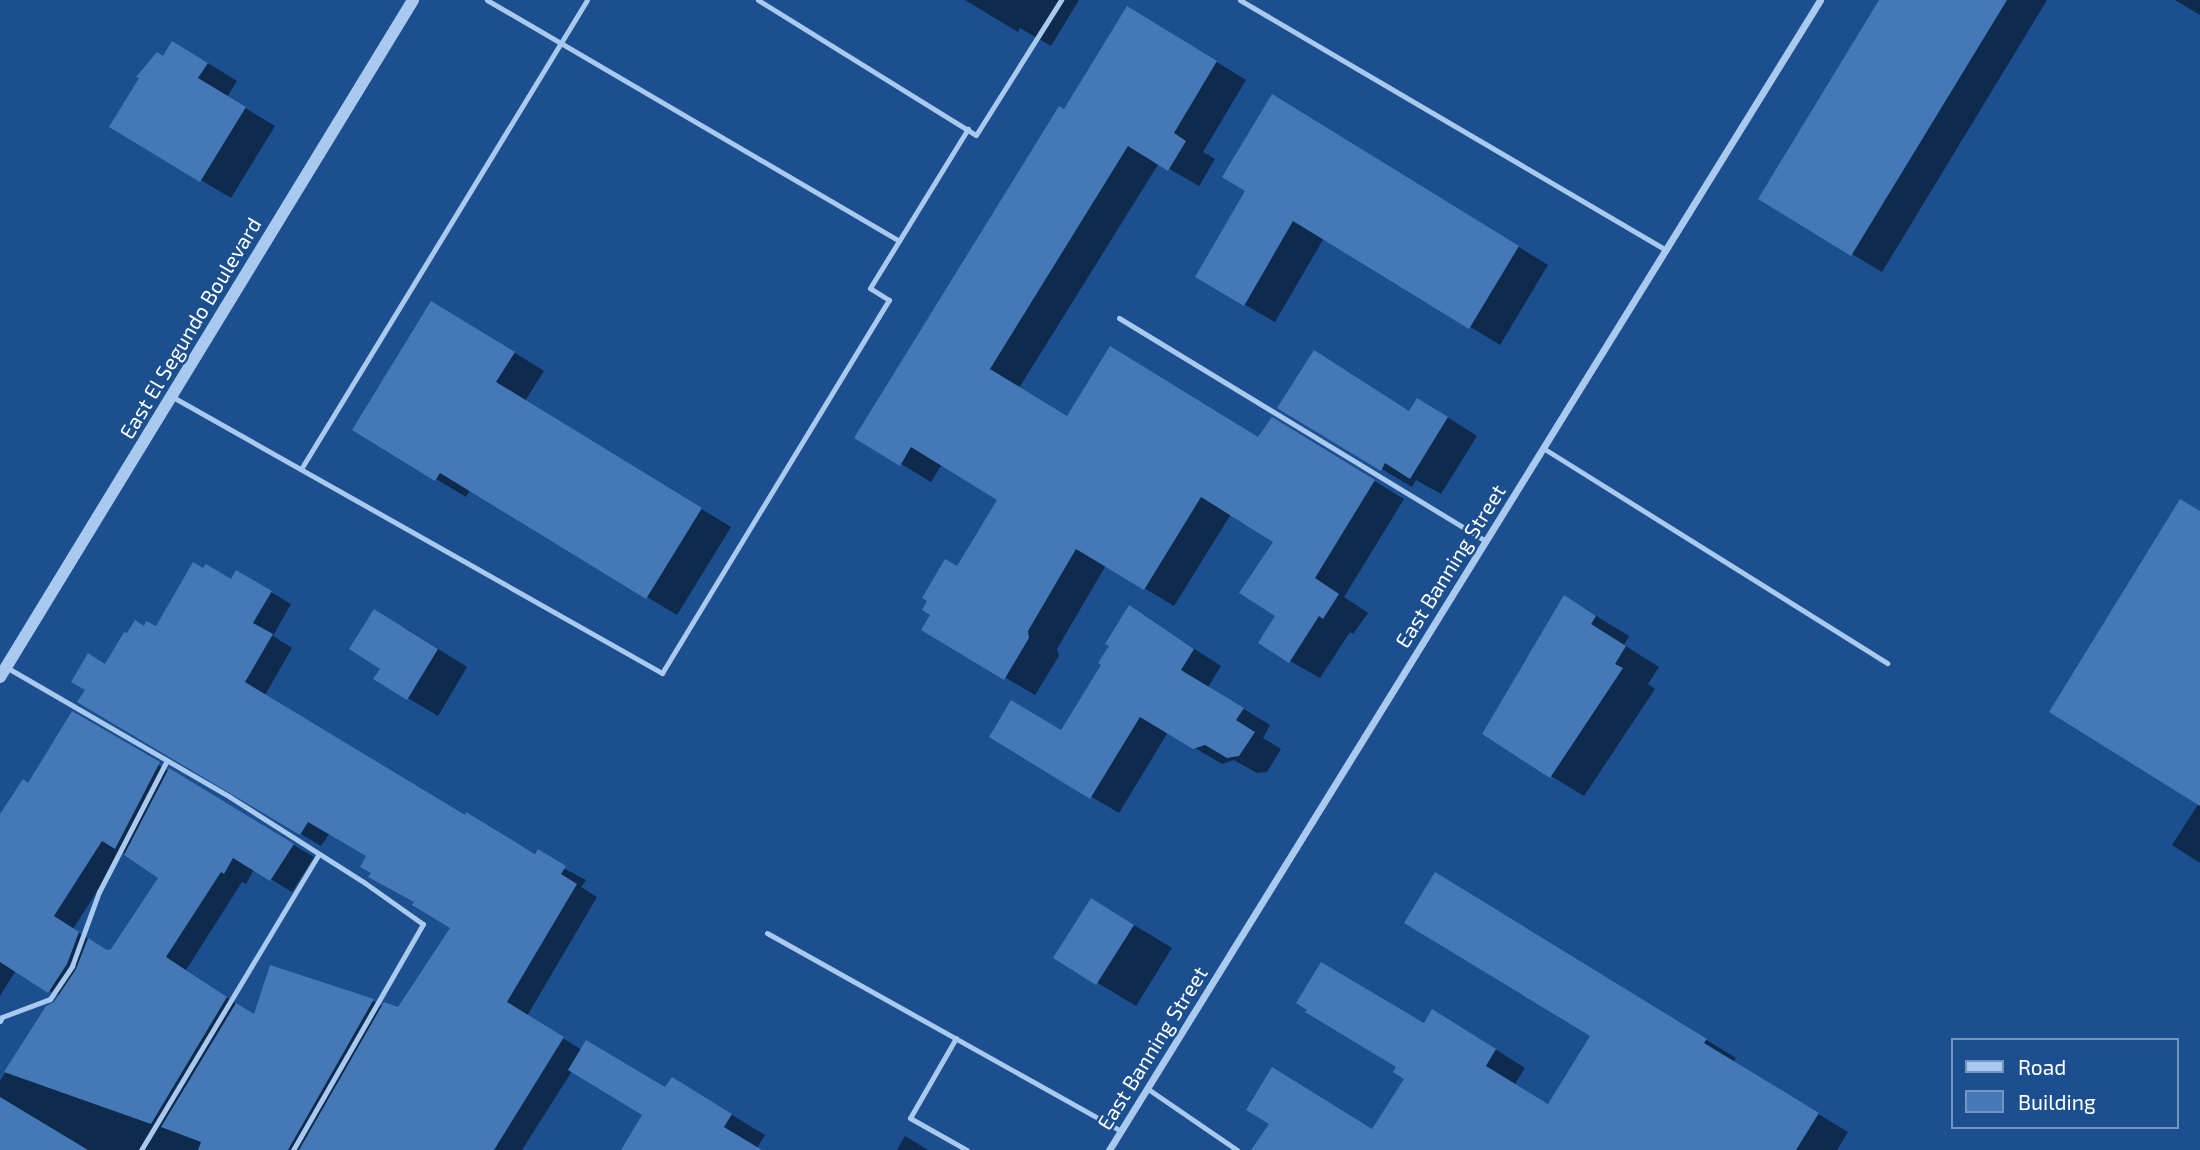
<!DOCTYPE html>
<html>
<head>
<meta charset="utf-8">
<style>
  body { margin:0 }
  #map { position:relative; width:2200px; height:1150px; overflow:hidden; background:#1b4f8f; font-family:"Exo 2",sans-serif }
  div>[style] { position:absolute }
  .shadow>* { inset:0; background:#0007 }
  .building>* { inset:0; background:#4478b7 }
  .service>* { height:5px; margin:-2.5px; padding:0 2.5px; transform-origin:2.5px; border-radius:2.5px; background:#a9c9ee }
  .minor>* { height:7px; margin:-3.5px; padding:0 3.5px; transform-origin:3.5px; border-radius:3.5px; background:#a9c9ee }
  .tertiary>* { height:12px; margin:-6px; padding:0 6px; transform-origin:6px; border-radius:6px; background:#a9c9ee }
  span { translate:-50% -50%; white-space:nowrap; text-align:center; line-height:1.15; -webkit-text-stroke:5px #1b4f8f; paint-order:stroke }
  .street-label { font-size:21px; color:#fff }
  .legend { position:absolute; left:1951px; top:1038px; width:228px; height:91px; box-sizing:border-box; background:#1b4f8f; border:2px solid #7695bc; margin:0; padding:9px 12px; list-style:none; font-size:21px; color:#fff }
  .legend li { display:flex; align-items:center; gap:14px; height:35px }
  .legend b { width:35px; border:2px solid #7695bc }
</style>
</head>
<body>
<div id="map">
  <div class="shadow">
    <div style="clip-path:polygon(965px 0,1079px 0,1051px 46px,1020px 28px,1018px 32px)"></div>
    <div style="clip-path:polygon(1883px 0,2047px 0,1882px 272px,1852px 254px)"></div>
    <div style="clip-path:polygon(2175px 0,2200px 0,2200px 15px)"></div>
    <div style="clip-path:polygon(1157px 25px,1246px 80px,1203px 152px,1215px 159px,1199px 186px,1159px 163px,1019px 388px,1068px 418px,1260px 439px,1302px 437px,1404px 499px,1344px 597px,1368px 613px,1353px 634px,1350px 632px,1320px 678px,1290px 661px,1278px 615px,1275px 541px,1231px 514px,1174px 606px,1106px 565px,1057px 649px,1059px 656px,1035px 695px,924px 629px,1000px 500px,942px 464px,931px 482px,857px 437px,1065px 111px)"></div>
    <div style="clip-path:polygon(164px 58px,203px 60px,237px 81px,227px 97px,275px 126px,231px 198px,201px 180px)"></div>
    <div style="clip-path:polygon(1302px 114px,1548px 265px,1500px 345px,1324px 238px,1275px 322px,1197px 277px)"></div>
    <div style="clip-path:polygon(462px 320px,544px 371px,525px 401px,731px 527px,677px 615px,470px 490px,466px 497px,355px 430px)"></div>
    <div style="clip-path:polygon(1344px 370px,1410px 412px,1447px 417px,1477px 436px,1441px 494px,1416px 480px,1412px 487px,1382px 469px)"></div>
    <div style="clip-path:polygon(2200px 512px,2200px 863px,2172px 845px,2199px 803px)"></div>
    <div style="clip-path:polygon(evenodd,237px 572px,291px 604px,273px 636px,292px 648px,265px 695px,466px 817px,586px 880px,581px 887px,597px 897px,527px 1016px,582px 1050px,666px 1089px,706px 1099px,765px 1135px,757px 1148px,761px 1150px,623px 1150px,645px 1114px,572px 1071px,522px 1150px,0 1150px,0 1081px,47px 1008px,60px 997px,16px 970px,0 996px,0 816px,29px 785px,72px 714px,314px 857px,292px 892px,254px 869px,246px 884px,242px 882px,186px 970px,255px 1016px,373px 1001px,383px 1007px,399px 1009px,453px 928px,373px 873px,369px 856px,330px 833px,321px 846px,80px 702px,105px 666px,145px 628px,156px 629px,232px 581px,237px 572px,122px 852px,161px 878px,112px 950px,108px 951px,73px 929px,122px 852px)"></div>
    <div style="clip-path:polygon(1565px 597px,1629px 636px,1624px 645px,1659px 667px,1648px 684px,1655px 689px,1584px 796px,1551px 776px)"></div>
    <div style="clip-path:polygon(1129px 607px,1221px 666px,1208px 687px,1270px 725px,1263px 738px,1281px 749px,1267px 772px,1257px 773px,1234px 760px,1222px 764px,1168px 732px,1119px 813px,991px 737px,1062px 732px,1103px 665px)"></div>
    <div style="clip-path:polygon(405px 628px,467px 667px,438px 716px,408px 698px)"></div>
    <div style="clip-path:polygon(1465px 892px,1736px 1058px,1733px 1062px,1848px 1132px,1837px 1150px,1274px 1150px,1373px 1130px,1407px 1078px,1398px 1067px,1424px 1025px,1463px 1029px,1525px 1068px,1515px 1084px,1550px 1105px,1593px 1036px)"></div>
    <div style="clip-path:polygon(1129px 922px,1172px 948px,1136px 1006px,1055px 957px)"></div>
    <div style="clip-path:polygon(905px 1136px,928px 1150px,897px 1150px)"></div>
  </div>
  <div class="building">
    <div style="clip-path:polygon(1879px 0,2007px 0,1851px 256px,1758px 199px)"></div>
    <div style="clip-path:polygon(1127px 6px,1217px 61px,1174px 133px,1186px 141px,1168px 171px,1128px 146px,990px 369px,1067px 416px,1110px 346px,1258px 437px,1272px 417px,1375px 480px,1315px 578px,1339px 594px,1323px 619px,1319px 616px,1289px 663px,1258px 643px,1275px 616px,1239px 593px,1273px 542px,1201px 497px,1144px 590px,1076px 549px,1028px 631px,1029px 638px,1004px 680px,921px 630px,930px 615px,922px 610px,927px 601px,922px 598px,945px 559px,957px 566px,997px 500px,911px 447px,900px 466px,854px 438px,1059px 106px,1064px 109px)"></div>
    <div style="clip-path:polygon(172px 41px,208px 63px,198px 78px,246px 107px,200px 182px,109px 127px,139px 78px,136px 77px,157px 52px,163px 56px)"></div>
    <div style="clip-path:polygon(1272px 94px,1519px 246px,1469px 329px,1293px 221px,1244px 306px,1195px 277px,1245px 191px,1222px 177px)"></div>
    <div style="clip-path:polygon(431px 301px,515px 352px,496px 382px,702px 508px,646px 599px,440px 473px,435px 481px,352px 430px)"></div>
    <div style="clip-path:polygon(1314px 350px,1409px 411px,1417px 398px,1448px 417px,1410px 479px,1385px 463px,1381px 471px,1277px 408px)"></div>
    <div style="clip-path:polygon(2180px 499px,2200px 511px,2200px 806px,2049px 712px)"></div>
    <div style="clip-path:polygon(193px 562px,203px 568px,206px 564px,231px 579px,236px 570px,272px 591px,253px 623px,273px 634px,245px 682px,465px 815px,466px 812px,535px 854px,538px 849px,566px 866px,561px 874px,577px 884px,507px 1002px,564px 1037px,494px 1150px,299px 1150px,384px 1002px,398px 1007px,450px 928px,412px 905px,414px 902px,368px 877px,371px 873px,360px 867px,366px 856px,308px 822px,300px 835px,77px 702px,85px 690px,71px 682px,88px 653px,105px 664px,124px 632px,127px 633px,135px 620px,144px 626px,146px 621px,156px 626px)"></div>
    <div style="clip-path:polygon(1564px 595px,1596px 616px,1591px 624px,1626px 646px,1615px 664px,1623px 668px,1550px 778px,1482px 734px)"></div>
    <div style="clip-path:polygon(1129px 605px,1194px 649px,1181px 670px,1244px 708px,1236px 720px,1255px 732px,1239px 756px,1227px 758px,1205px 745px,1193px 749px,1140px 717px,1090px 799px,989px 737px,1011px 700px,1061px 730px,1101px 665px,1098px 663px,1109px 646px,1105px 644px)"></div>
    <div style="clip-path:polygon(374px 609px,438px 649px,407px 700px,373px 679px,380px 669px,349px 649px)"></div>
    <div style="clip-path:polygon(72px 711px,160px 762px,115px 849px,102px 841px,54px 916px,79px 932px,67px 964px,48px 993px,0 962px,0 814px,23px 779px,28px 783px)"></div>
    <div style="clip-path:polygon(169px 768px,294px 844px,270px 881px,233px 858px,224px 874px,221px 872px,166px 957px,227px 997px,151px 1124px,4px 1072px,46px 1006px,54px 1002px,76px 969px,88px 938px,107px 950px,111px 949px,158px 878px,124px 855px)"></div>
    <div style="clip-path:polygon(1435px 872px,1707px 1039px,1704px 1043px,1819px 1113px,1796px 1150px,1251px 1150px,1269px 1124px,1246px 1110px,1272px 1067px,1372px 1129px,1404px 1079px,1393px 1072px,1396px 1067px,1305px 1012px,1307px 1010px,1296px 1003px,1321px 962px,1424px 1023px,1432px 1009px,1496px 1049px,1486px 1066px,1548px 1104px,1590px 1036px,1404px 923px)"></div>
    <div style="clip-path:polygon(1091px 898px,1134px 925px,1096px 985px,1053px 958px)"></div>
    <div style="clip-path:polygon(270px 965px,374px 999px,288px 1150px,198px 1150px,201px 1142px,161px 1127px,236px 1003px,254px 1014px)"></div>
    <div style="clip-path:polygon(586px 1040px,665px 1087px,672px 1077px,732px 1114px,724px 1127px,762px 1150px,621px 1150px,642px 1115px,568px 1070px)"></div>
    <div style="clip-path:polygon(0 1097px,88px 1150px,0 1150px)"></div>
  </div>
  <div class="service">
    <div style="left:487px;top:0;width:477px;rotate:30.3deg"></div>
    <div style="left:758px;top:0;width:256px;rotate:31.8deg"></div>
    <div style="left:976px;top:135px;width:160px;rotate:-57.8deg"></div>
    <div style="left:1240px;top:0;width:494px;rotate:30.4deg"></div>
    <div style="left:1119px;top:318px;width:429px;rotate:31.3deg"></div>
    <div style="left:171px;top:396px;width:564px;rotate:29.43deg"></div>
    <div style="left:662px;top:673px;width:437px;rotate:-58.7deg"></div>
    <div style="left:889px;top:300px;width:22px;rotate:-148deg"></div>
    <div style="left:870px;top:288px;width:187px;rotate:-58.4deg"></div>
    <div style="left:1543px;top:448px;width:406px;rotate:32deg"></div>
    <div style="left:301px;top:469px;width:549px;rotate:-58.62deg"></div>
    <div style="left:6px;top:667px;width:259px;rotate:30.1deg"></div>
    <div style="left:230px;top:797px;width:160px;rotate:32.5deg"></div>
    <div style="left:365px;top:883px;width:71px;rotate:35.3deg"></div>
    <div style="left:423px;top:924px;width:261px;rotate:119.9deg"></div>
    <div style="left:767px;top:933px;width:406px;rotate:29.2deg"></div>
    <div style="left:0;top:1021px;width:4px;rotate:-63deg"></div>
    <div style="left:2px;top:1017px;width:51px;rotate:-20.6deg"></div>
    <div style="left:50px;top:999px;width:40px;rotate:-56deg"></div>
    <div style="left:72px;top:966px;width:79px;rotate:-70deg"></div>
    <div style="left:99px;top:892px;width:148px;rotate:-62.7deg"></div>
    <div style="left:956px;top:1038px;width:92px;rotate:119.9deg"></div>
    <div style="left:910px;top:1118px;width:65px;rotate:29.3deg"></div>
    <div style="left:1148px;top:1089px;width:108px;rotate:34.4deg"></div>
    <div style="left:141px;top:1150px;width:345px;rotate:-59deg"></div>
  </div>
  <div class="minor">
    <div style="left:1109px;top:1150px;width:1352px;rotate:-58.27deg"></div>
  </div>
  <div class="tertiary">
    <div style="left:0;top:677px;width:793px;rotate:-58.61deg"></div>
  </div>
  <div class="street-label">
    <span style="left:190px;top:328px;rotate:-59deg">East El Segundo Boulevard</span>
    <span style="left:1450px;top:566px;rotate:-58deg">East Banning Street</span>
    <span style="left:1152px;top:1048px;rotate:-58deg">East Banning Street</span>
  </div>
  <ul class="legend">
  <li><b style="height:9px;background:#a9c9ee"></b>Road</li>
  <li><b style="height:19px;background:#4478b7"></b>Building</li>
  </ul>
</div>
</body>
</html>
